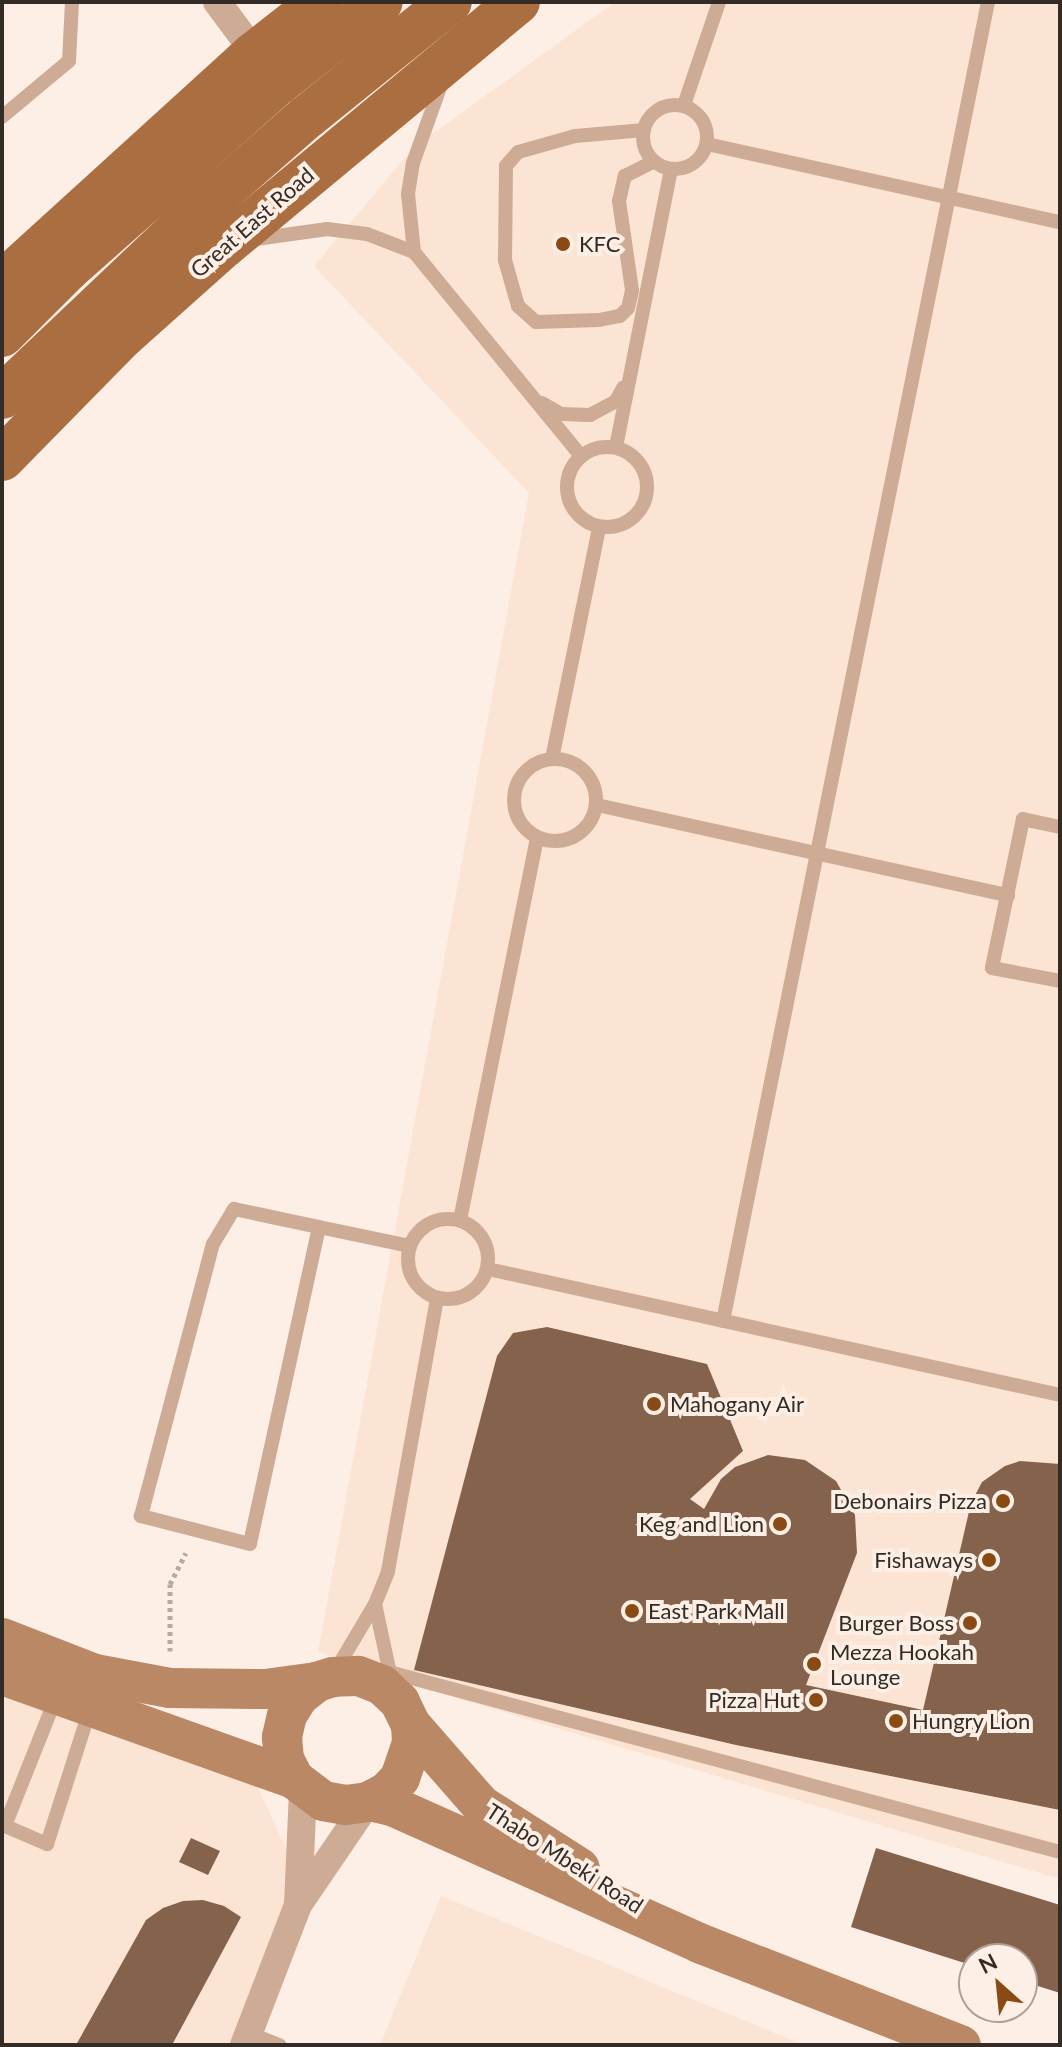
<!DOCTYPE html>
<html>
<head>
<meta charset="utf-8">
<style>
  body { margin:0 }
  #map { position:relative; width:1062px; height:2047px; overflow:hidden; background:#fdefe5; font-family:Lato,sans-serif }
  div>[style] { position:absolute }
  .built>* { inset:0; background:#fce4d4 }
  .building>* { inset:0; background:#84624b }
  .path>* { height:5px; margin-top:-2.5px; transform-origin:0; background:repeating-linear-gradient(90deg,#b6aaa2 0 4px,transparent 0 8px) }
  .lane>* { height:14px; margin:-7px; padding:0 7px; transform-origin:7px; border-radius:7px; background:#ceab94 }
  .lane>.ring { margin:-7px; padding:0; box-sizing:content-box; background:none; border:14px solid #ceab94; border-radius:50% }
  .street>* { height:28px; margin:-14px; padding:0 14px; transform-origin:14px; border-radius:14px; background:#ceab94 }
  .secondary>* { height:40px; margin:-20px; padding:0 20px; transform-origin:20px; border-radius:20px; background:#ba8865 }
  .primary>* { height:44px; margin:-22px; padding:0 22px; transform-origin:22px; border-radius:22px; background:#ab6e41 }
  .dots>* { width:22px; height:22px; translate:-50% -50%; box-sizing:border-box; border:4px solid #fdefe5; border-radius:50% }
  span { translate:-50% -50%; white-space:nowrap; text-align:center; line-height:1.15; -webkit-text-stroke:8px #fdefe5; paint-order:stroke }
  .street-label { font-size:22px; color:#332b25 }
  .poi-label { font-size:22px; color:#332b25 }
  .left { translate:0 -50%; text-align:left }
  .right { translate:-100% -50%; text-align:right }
  .frame { position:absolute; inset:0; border:4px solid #332b25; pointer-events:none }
  .north { position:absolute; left:958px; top:1943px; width:80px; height:80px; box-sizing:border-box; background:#fdefe5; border:2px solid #aca198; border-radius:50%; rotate:333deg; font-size:22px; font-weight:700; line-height:32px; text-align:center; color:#332b25 }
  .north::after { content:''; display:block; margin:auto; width:28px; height:36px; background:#8a4a13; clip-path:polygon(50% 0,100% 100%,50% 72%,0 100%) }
</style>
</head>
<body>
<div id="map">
  <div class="built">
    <div style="clip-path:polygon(615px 2px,1060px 2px,1060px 1879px,473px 1703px,318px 1652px,529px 493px,314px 266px,413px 148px)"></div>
    <div style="clip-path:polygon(2px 1691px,255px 1781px,294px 1866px,297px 1886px,243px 2045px,2px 2045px)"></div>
    <div style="clip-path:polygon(441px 1896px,804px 2045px,380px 2045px)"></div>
  </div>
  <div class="building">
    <div style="clip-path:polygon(547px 1327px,707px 1364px,743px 1451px,690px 1499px,704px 1509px,721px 1479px,735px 1467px,768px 1455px,805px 1460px,836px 1481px,855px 1515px,857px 1553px,806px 1685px,923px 1710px,971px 1503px,982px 1482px,1005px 1466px,1020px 1461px,1060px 1464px,1060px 1810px,736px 1745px,414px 1670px,497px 1356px,513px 1333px)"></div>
    <div style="clip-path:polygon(191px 1838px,220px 1851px,208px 1875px,179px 1862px)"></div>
    <div style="clip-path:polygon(876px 1848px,1060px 1905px,1060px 1993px,1022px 1981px,1022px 1959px,974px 1959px,974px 1966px,851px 1927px)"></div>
    <div style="clip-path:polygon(203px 1900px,224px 1906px,241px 1917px,172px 2045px,76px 2045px,146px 1920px,163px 1908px,183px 1901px)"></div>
  </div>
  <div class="path">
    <div style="left:170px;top:1651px;width:67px;rotate:-90deg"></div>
    <div style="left:170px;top:1584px;width:35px;rotate:-63deg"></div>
  </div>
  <div class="lane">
    <div class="ring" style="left:643px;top:105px;width:50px;height:50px"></div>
    <div style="left:684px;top:105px;width:109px;rotate:-71.2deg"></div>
    <div style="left:2px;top:117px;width:87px;rotate:-39.9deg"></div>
    <div style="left:69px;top:61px;width:59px;rotate:-87.1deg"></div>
    <div style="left:644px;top:130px;width:69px;rotate:175deg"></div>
    <div style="left:575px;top:136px;width:59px;rotate:164.3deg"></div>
    <div style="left:518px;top:152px;width:18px;rotate:131deg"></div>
    <div style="left:506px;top:166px;width:94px;rotate:90.6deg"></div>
    <div style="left:505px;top:260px;width:48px;rotate:74.2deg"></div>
    <div style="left:518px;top:306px;width:24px;rotate:42deg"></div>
    <div style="left:536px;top:322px;width:63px;rotate:-1.8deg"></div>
    <div style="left:599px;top:320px;width:21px;rotate:-11deg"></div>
    <div style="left:620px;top:316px;width:11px;rotate:-45deg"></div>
    <div style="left:628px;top:308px;width:18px;rotate:-77deg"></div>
    <div style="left:632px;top:290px;width:90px;rotate:-98.3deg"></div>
    <div style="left:619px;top:201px;width:26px;rotate:-77deg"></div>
    <div style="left:625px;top:176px;width:31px;rotate:-27deg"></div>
    <div style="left:707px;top:144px;width:362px;rotate:12.5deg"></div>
    <div style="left:256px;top:239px;width:72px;rotate:-8deg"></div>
    <div style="left:327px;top:229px;width:40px;rotate:7.1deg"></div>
    <div style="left:367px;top:234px;width:50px;rotate:21deg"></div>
    <div style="left:414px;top:252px;width:264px;rotate:50.7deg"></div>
    <div style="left:414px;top:252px;width:58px;rotate:-95.9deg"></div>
    <div style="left:408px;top:194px;width:31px;rotate:-81deg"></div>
    <div style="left:413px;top:163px;width:86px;rotate:-70.3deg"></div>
    <div style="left:542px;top:403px;width:22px;rotate:30deg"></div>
    <div style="left:561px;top:414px;width:29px;rotate:2deg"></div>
    <div style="left:590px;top:415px;width:30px;rotate:-28deg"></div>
    <div style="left:616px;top:401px;width:15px;rotate:-62deg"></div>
    <div class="ring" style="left:567px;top:447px;width:66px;height:66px"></div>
    <div style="left:616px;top:447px;width:282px;rotate:-78.8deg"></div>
    <div style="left:552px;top:759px;width:237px;rotate:-78.5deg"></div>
    <div class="ring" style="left:514px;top:759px;width:68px;height:68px"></div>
    <div style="left:597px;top:805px;width:421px;rotate:12.4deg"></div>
    <div style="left:1060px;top:827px;width:38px;rotate:-168deg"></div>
    <div style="left:1023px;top:819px;width:152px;rotate:101.8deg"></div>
    <div style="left:992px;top:968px;width:69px;rotate:10.8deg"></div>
    <div class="ring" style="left:408px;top:1219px;width:66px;height:66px"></div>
    <div style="left:460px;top:1220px;width:390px;rotate:-78.6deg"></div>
    <div style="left:319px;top:1227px;width:324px;rotate:102.3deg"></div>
    <div style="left:250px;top:1544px;width:113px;rotate:-165.6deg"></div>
    <div style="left:141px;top:1516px;width:281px;rotate:-75.2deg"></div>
    <div style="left:213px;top:1244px;width:41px;rotate:-59deg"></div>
    <div style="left:234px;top:1209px;width:87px;rotate:12deg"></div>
    <div style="left:319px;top:1227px;width:92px;rotate:11.9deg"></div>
    <div style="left:488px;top:1269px;width:586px;rotate:12.42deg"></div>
    <div style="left:723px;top:1321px;width:1345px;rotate:-78.64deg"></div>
    <div style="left:375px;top:1604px;width:76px;rotate:77.8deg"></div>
    <div style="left:389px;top:1672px;width:695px;rotate:15.02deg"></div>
    <div style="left:334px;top:1673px;width:80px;rotate:-59.3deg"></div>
    <div style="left:375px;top:1604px;width:35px;rotate:-68deg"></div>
    <div style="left:388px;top:1571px;width:277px;rotate:-79.8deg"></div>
    <div style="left:57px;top:1695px;width:141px;rotate:111.7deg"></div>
    <div style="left:5px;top:1826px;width:46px;rotate:23.2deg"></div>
    <div style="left:47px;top:1844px;width:142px;rotate:-72.3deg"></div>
    <div style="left:248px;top:2033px;width:34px;rotate:21deg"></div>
  </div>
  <div class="street">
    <div style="left:217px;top:2px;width:64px;rotate:53.3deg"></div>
    <div style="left:298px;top:1905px;width:116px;rotate:-87.5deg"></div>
    <div style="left:244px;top:2045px;width:150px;rotate:-68.9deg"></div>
    <div style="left:298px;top:1905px;width:125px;rotate:-55.8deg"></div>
  </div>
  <div class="secondary">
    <div style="left:2px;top:1638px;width:100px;rotate:21.2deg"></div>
    <div style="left:95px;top:1674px;width:76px;rotate:10.6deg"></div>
    <div style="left:170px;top:1688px;width:95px;rotate:0.6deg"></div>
    <div style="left:265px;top:1689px;width:52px;rotate:-7.7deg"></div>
    <div style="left:2px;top:1675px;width:310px;rotate:19.6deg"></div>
    <div style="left:294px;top:1779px;width:36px;rotate:37deg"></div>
    <div style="left:323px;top:1801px;width:23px;rotate:10deg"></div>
    <div style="left:346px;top:1805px;width:22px;rotate:-8deg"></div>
    <div style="left:368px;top:1802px;width:21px;rotate:-28deg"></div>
    <div style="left:387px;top:1792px;width:19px;rotate:-47deg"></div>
    <div style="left:400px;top:1778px;width:37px;rotate:-71deg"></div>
    <div style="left:412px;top:1743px;width:18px;rotate:-93deg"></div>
    <div style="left:411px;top:1725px;width:25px;rotate:-116deg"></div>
    <div style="left:400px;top:1702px;width:25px;rotate:-137deg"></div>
    <div style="left:382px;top:1685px;width:26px;rotate:-159deg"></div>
    <div style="left:358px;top:1676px;width:25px;rotate:178deg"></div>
    <div style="left:333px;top:1677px;width:17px;rotate:163deg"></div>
    <div style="left:317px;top:1682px;width:23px;rotate:142deg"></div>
    <div style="left:299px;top:1696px;width:22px;rotate:122deg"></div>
    <div style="left:287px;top:1715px;width:23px;rotate:103deg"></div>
    <div style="left:282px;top:1737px;width:22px;rotate:85deg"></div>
    <div style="left:284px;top:1759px;width:22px;rotate:63deg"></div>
    <div style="left:411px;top:1725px;width:106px;rotate:48.8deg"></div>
    <div style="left:481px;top:1805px;width:117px;rotate:32.5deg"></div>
    <div style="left:370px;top:1801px;width:23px;rotate:13deg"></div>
    <div style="left:392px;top:1806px;width:336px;rotate:24deg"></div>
    <div style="left:699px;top:1943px;width:281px;rotate:21.3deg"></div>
  </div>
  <div class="primary">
    <div style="left:2px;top:283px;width:342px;rotate:-42.3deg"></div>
    <div style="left:255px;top:53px;width:83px;rotate:-38.1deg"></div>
    <div style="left:2px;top:335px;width:93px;rotate:-45deg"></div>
    <div style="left:68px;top:269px;width:279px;rotate:-41.5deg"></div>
    <div style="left:277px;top:84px;width:132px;rotate:-38.3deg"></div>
    <div style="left:2px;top:397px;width:251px;rotate:-43.5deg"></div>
    <div style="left:184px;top:224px;width:164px;rotate:-41.1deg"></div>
    <div style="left:308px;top:116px;width:182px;rotate:-38.8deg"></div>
    <div style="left:2px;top:459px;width:173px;rotate:-45.5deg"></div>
    <div style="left:123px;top:336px;width:135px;rotate:-41.7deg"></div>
    <div style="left:224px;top:246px;width:382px;rotate:-39.7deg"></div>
  </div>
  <div class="dots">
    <div style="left:563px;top:244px;background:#8a4a13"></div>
    <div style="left:654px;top:1404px;background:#8a4a13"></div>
    <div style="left:1003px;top:1501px;background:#8a4a13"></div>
    <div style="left:780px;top:1524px;background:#8a4a13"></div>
    <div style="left:989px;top:1560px;background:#8a4a13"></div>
    <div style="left:632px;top:1611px;background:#8a4a13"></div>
    <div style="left:970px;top:1623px;background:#8a4a13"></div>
    <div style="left:814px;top:1664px;background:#8a4a13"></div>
    <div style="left:816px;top:1700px;background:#8a4a13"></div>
    <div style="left:896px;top:1721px;background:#8a4a13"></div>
  </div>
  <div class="street-label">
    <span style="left:252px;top:222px;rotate:-41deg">Great East Road</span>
    <span style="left:565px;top:1858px;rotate:33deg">Thabo Mbeki Road</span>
  </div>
  <div class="poi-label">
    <span class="left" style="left:579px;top:244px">KFC</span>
    <span class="left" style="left:670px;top:1404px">Mahogany Air</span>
    <span class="right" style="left:987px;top:1501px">Debonairs Pizza</span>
    <span class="right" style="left:764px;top:1524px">Keg and Lion</span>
    <span class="right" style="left:973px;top:1560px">Fishaways</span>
    <span class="left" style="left:648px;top:1611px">East Park Mall</span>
    <span class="right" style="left:954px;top:1623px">Burger Boss</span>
    <span class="left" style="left:830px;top:1664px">Mezza Hookah<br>Lounge</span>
    <span class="right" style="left:800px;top:1700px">Pizza Hut</span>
    <span class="left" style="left:912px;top:1721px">Hungry Lion</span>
  </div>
  <div class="frame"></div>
  <div class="north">N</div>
</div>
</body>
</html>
